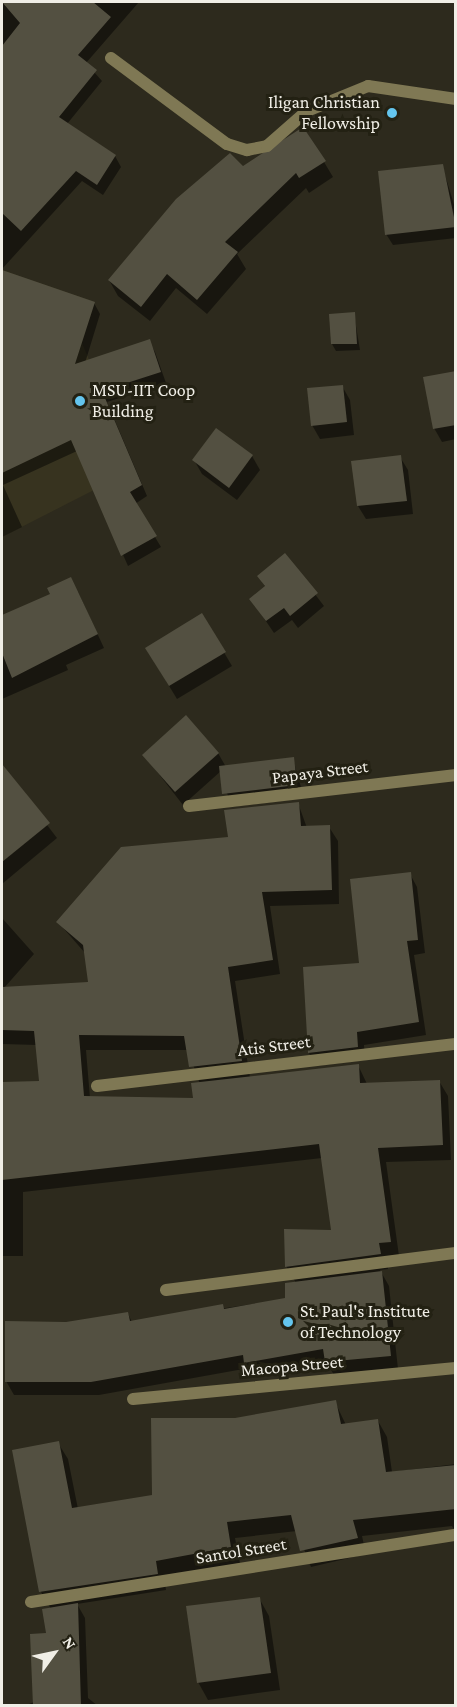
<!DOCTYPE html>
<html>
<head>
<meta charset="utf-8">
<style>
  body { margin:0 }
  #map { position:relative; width:457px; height:1707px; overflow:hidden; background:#2d2a1d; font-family:"Crimson Pro",serif }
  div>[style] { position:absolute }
  .built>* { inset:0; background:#37331f }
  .shadow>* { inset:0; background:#0007 }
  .building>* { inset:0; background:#535041 }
  .minor>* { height:12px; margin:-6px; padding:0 6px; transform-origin:6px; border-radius:6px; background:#7f7854 }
  .dots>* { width:16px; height:16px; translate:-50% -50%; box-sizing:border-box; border:3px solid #232113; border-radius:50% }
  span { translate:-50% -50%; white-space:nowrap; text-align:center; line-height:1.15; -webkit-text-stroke:6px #232113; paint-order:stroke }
  .poi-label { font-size:18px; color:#f0eee6 }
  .right { translate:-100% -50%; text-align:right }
  .left { translate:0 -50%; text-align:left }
  .street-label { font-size:18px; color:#f0eee6 }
  .frame { position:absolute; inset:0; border:3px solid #f0eee6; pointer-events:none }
  .north { position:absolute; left:24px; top:1623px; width:60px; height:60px; -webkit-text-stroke:4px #232113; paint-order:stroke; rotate:57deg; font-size:16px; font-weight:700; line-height:24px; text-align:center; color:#f0eee6 }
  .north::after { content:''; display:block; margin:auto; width:21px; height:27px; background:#f0eee6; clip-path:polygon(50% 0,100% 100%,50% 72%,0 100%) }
</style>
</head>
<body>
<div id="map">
  <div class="built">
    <div style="clip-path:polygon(2px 270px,95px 302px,82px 343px,135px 469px,2px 537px)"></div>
  </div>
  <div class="shadow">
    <div style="clip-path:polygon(2px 2px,139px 2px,86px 63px,102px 81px,67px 124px,115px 156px,121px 167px,103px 195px,82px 181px,2px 269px)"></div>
    <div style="clip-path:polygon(324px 162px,333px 177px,309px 193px,306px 188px,237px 254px,246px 269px,207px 314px,176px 288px,150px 321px,118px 296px,109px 280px,243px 168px)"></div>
    <div style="clip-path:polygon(442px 165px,456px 211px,456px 238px,393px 245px,386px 234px)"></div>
    <div style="clip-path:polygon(2px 272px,94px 303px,100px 314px,85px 363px,149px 341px,155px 352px,166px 383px,107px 402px,147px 496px,135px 504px,161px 547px,128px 566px,77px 451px,3px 485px,22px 527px,2px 537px)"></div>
    <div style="clip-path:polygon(354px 314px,360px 350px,336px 351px,332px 344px)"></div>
    <div style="clip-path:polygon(456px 373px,456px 439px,442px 442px,434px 428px)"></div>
    <div style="clip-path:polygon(342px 386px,350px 400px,354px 435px,320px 439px,312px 425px)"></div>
    <div style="clip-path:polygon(252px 456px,260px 470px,237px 500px,202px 474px,194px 460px)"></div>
    <div style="clip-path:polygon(400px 457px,408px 470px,413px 514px,366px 519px,358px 506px)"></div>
    <div style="clip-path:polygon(285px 555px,324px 606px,298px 628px,292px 620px,274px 633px,251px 599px,266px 588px,259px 576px)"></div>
    <div style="clip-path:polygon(78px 592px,104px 648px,66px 665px,68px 670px,2px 699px,2px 617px,52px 595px)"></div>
    <div style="clip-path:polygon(202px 615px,232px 666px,177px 699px,154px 661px)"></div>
    <div style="clip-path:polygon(218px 753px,226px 767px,293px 759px,304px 798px,231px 807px,221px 771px,183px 805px,144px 755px)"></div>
    <div style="clip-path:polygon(7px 773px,57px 838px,2px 884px,2px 778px)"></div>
    <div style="clip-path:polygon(evenodd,298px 803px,307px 828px,329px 827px,338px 841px,339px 904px,270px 906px,280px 974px,235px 981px,250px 1078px,358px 1065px,367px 1084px,439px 1081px,448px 1096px,451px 1160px,386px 1162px,399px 1256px,387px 1258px,388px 1269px,380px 1270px,389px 1286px,398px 1369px,334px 1375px,327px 1363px,253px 1376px,249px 1368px,99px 1395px,14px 1395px,6px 1381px,66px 1323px,128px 1314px,132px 1322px,287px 1299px,296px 1283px,286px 1266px,333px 1231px,322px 1158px,23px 1192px,23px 1256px,2px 1256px,2px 1096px,41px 1090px,37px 1045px,2px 1044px,2px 918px,34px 954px,4px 988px,89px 983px,85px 953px,58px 922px,298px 803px,86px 1050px,188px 1050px,200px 1084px,195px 1100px,90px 1098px,86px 1050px)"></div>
    <div style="clip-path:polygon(410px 874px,417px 887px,425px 953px,414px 955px,426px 1035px,364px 1045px,365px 1060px,317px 1066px,309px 1053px)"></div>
    <div style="clip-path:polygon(335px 1402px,346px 1425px,378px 1421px,387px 1437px,392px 1472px,456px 1464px,456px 1533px,452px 1526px,362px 1536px,366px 1554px,311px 1567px,297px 1531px,235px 1538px,240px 1563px,164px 1577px,166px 1590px,77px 1604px,85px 1618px,88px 1698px,98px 1706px,24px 1706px,34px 1702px,51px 1609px,41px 1592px,14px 1451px,58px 1443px,68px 1459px,78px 1509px,153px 1497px,235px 1420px)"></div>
    <div style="clip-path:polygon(259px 1598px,269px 1616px,280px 1690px,208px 1700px,198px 1682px)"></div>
  </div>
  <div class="building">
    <div style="clip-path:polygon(2px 2px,93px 2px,111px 17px,78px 55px,97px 70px,59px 117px,116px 155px,97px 185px,76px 171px,21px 231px,2px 213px,2px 46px,20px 23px)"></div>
    <div style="clip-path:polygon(303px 127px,326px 161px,299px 178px,296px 173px,225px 242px,238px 252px,197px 300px,167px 274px,141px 307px,108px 280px,176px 199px,230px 153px,243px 166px)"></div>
    <div style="clip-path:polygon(443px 164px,456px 227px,385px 235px,378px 171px)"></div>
    <div style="clip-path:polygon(2px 270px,95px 302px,75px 364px,150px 339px,161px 372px,102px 391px,142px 485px,130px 492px,157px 536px,121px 556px,71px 440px,2px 473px)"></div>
    <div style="clip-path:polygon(355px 312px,357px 344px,331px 344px,329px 314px)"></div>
    <div style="clip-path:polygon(456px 371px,456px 425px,433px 429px,423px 377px)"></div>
    <div style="clip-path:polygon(343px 385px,347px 422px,311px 426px,307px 388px)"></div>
    <div style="clip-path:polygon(216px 428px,253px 455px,229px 488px,192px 460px)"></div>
    <div style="clip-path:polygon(401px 455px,407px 501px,357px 506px,351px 461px)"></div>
    <div style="clip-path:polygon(285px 553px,318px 593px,290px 616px,284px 608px,266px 621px,249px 599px,265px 586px,257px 576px)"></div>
    <div style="clip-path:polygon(71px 577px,98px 634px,12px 678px,2px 653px,2px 615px,50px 594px,47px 588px)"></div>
    <div style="clip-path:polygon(202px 613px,226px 652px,169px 686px,145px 648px)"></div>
    <div style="clip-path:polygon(186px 715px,219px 753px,175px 792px,142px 755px)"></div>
    <div style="clip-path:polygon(294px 757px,297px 785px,222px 794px,219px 766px)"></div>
    <div style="clip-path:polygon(2px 764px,50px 823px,2px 862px)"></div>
    <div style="clip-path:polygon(299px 802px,301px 826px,330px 825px,332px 890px,262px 892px,273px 960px,228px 967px,242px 1061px,189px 1067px,184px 1036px,79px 1035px,84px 1096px,193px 1098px,191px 1083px,359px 1064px,360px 1083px,440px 1080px,443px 1145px,378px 1148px,391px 1242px,379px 1243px,381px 1254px,285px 1267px,284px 1229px,331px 1230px,319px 1144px,2px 1180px,2px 1082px,39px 1081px,34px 1031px,2px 1030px,2px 987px,88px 982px,83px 945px,56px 922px,121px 847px,228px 837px,224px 810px)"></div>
    <div style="clip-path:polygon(411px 872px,418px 940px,407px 941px,419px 1022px,357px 1032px,358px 1047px,308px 1053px,303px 967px,359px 963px,350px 879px)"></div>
    <div style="clip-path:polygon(382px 1271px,391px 1356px,325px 1362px,323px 1349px,244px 1363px,243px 1355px,91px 1382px,5px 1382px,5px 1321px,66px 1322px,128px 1312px,130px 1321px,223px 1304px,224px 1309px,285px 1298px,285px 1283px)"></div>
    <div style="clip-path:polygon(336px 1400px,341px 1424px,378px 1419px,386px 1472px,456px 1465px,456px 1509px,353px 1520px,358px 1538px,300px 1551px,291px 1515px,227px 1522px,231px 1547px,156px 1561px,158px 1574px,39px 1592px,12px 1450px,59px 1441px,72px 1508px,152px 1495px,151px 1418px,235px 1418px)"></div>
    <div style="clip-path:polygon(260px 1597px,271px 1673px,197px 1683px,186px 1606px)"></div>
    <div style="clip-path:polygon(78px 1603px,81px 1706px,33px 1706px,30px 1634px,46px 1633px,42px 1609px)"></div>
  </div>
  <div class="minor">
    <div style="left:111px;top:58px;width:144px;rotate:36.6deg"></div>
    <div style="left:227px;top:144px;width:21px;rotate:17deg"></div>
    <div style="left:247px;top:150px;width:20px;rotate:-11deg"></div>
    <div style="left:267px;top:146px;width:53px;rotate:-41.2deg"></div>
    <div style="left:307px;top:111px;width:66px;rotate:-22.3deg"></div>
    <div style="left:368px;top:86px;width:89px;rotate:8.4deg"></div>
    <div style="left:189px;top:806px;width:269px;rotate:-6.6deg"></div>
    <div style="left:97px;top:1086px;width:361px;rotate:-6.7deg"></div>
    <div style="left:166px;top:1290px;width:292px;rotate:-7.3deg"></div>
    <div style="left:133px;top:1399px;width:324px;rotate:-5.5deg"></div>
    <div style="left:31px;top:1602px;width:430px;rotate:-9deg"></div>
  </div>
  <div class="dots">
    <div style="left:392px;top:113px;background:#64c5ee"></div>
    <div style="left:80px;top:401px;background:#64c5ee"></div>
    <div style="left:288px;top:1322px;background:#64c5ee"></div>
  </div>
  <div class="poi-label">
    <span class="right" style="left:380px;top:113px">Iligan Christian<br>Fellowship</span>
    <span class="left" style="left:92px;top:401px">MSU-IIT Coop<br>Building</span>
    <span class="left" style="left:300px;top:1322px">St. Paul's Institute<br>of Technology</span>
  </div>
  <div class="street-label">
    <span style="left:320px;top:772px;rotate:-7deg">Papaya Street</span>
    <span style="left:274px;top:1046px;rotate:-7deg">Atis Street</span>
    <span style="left:292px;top:1366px;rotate:-5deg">Macopa Street</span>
    <span style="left:241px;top:1551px;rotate:-9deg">Santol Street</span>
  </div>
  <div class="frame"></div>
  <div class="north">N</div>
</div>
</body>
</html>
